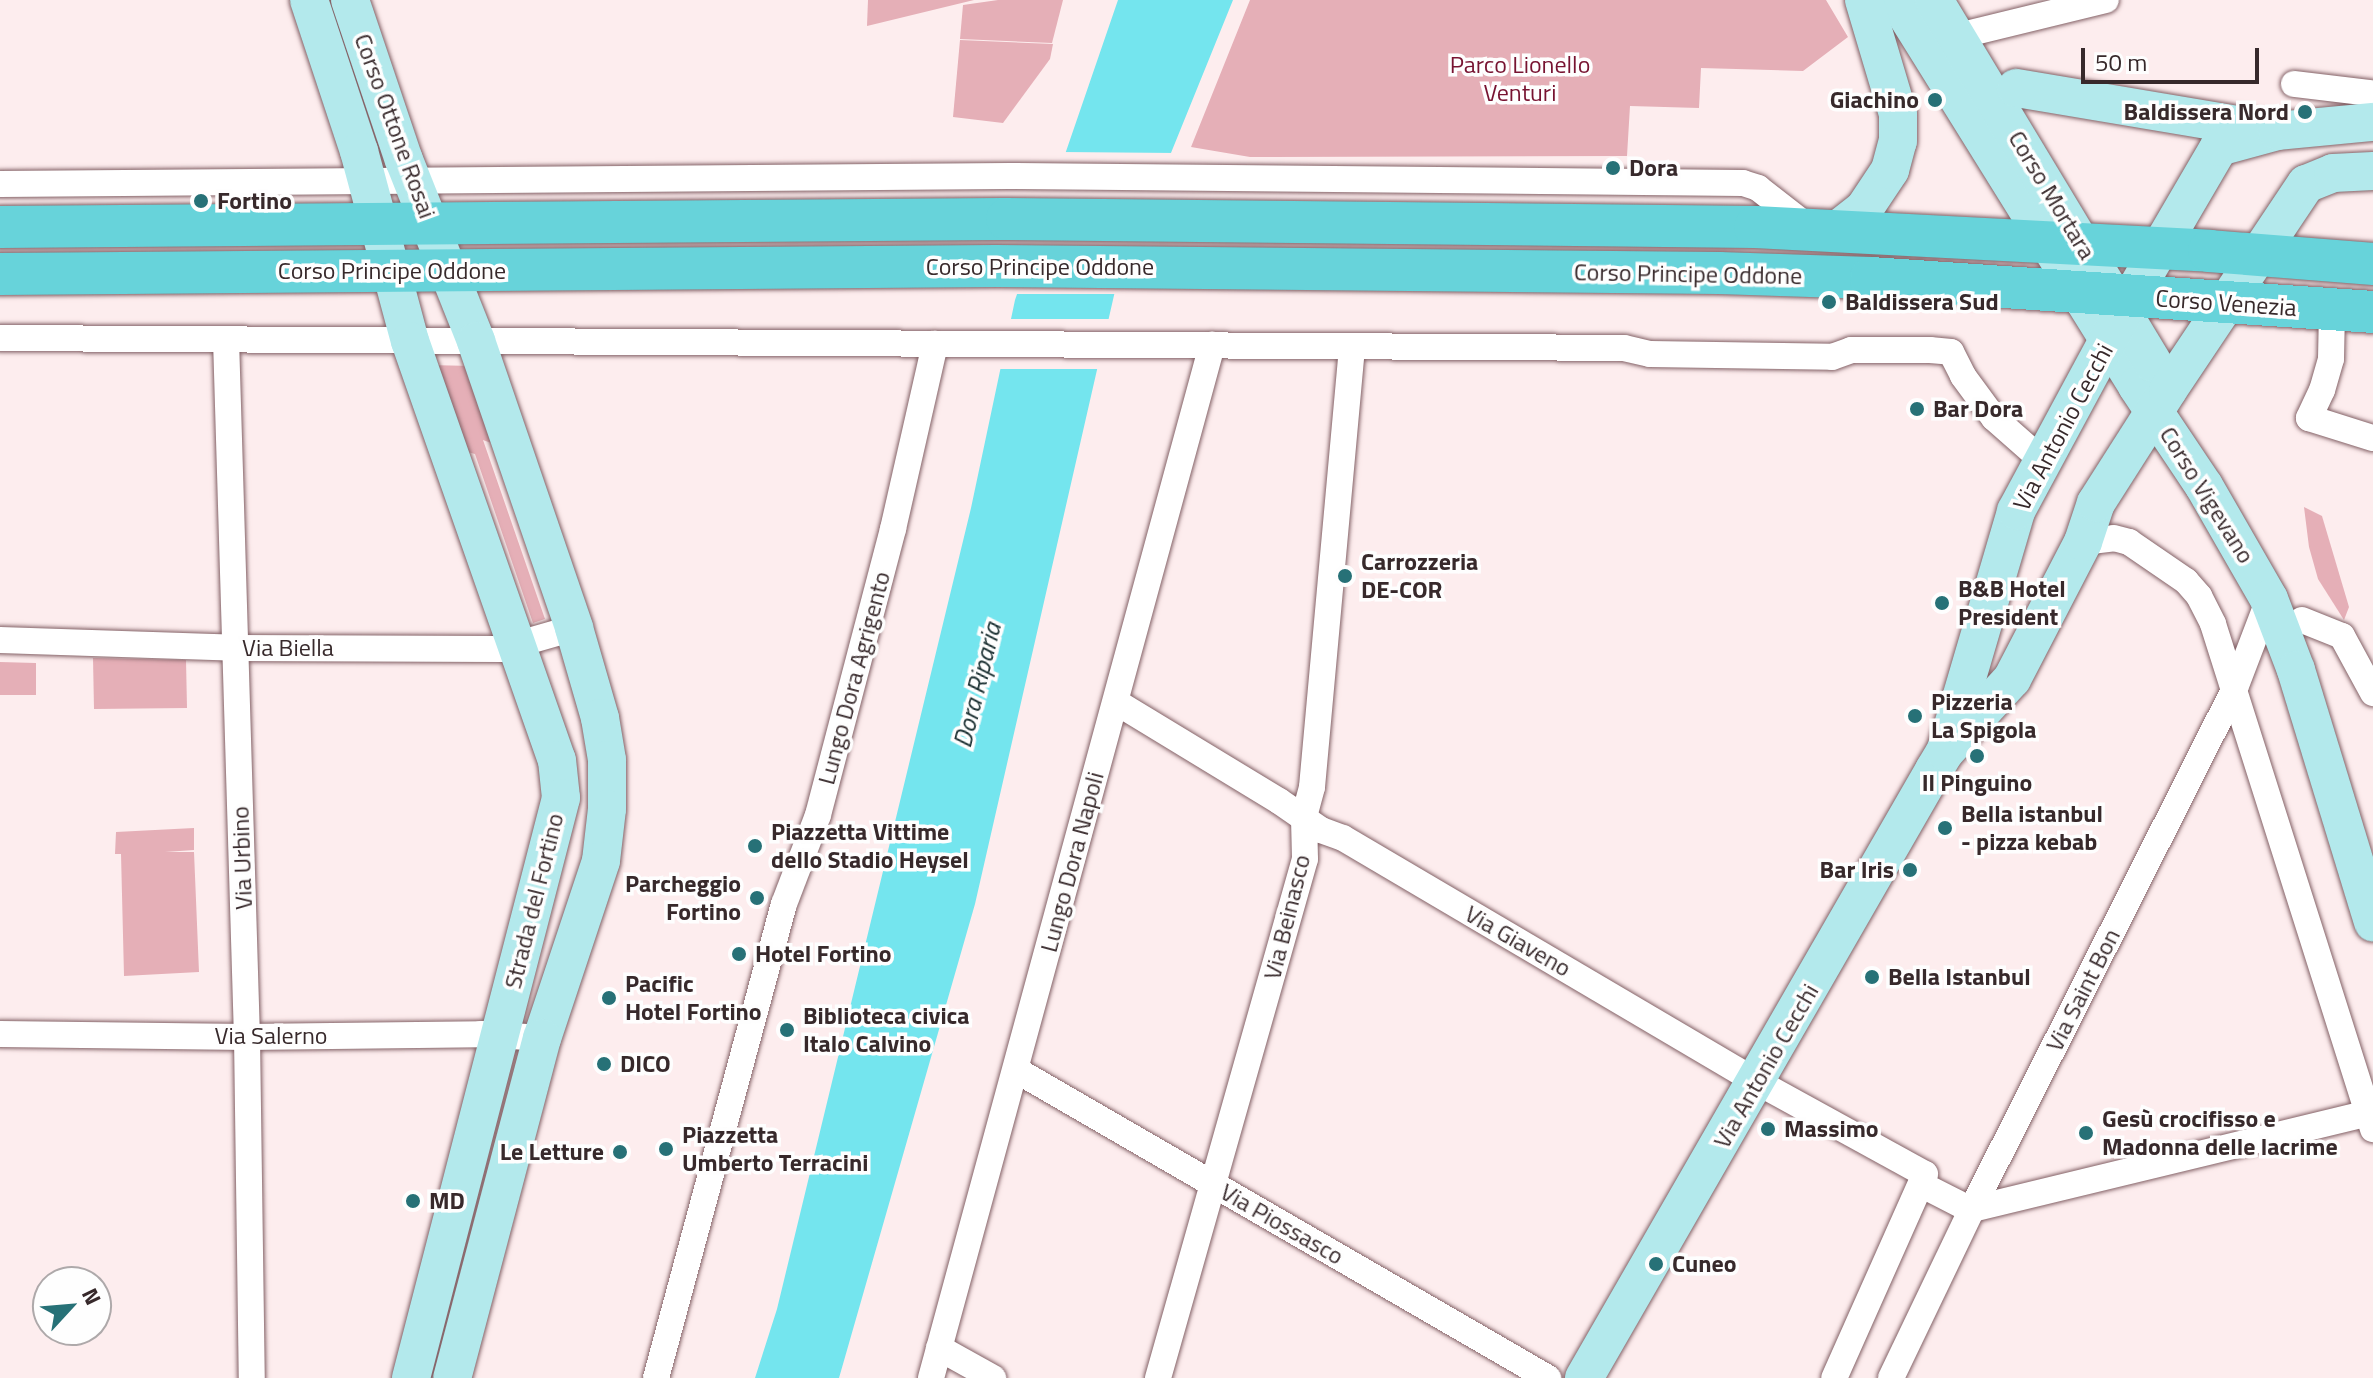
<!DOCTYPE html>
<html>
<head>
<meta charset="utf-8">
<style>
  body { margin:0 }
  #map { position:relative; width:2373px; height:1378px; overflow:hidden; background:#fdedee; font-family:"Titillium Web",sans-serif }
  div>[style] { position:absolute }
  .green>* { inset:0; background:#e5afb7 }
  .water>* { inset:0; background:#74e5ee }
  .pier>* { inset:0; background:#fdedee }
  .roads { filter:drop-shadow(0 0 2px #836166) drop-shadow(0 0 2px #836166) }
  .street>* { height:26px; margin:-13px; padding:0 13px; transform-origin:13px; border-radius:13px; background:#fff }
  .secondary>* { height:38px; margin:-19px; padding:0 19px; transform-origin:19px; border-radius:19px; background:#b3e9ec }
  .primary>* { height:42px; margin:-21px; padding:0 21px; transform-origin:21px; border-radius:21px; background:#67d3da }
  .dots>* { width:22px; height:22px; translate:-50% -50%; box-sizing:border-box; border:4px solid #fefefe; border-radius:50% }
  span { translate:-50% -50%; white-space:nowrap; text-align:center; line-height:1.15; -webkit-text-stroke:7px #fefefe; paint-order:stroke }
  .park-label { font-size:24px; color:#771331 }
  .poi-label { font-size:24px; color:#37292b; font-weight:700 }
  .right { translate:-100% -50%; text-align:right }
  .left { translate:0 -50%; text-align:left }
  .street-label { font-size:24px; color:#37292b }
  .water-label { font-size:26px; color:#1a2f31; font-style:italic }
  .north { position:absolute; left:32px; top:1266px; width:80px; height:80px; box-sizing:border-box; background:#fefefe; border:2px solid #aea9aa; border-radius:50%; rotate:64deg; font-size:22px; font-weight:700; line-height:32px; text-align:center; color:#37292b }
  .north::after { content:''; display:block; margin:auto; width:28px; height:36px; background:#277177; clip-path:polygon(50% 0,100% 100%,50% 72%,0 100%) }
  .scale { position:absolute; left:2081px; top:48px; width:178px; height:36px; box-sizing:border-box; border:4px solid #37292b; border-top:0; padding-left:10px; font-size:24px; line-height:28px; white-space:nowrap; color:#37292b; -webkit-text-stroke:6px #fefefe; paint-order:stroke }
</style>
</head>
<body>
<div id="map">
  <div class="green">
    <div style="clip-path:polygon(868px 0,974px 0,867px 26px)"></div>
    <div style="clip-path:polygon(998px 0,1063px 0,1052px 43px,960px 39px,963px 5px)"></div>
    <div style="clip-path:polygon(1250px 0,1826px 0,1848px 37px,1803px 71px,1701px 68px,1699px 108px,1630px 106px,1627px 156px,1250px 157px,1191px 147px)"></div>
    <div style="clip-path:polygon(960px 40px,1053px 44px,1050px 59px,1003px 123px,953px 117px)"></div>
    <div style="clip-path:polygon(427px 365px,474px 366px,502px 447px,483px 440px,545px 619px,533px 623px,475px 454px,456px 449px)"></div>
    <div style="clip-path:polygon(2304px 507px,2322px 516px,2349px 607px,2344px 620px,2318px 579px,2309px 547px)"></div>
    <div style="clip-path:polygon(93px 658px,186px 660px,187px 708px,94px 709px)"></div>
    <div style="clip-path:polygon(0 662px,36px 663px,36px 695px,0 695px)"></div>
    <div style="clip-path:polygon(194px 828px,194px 850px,165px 852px,194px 852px,199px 972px,124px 976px,121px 854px,115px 854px,116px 832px)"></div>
  </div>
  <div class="water">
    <div style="clip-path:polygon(1118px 0,1233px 0,1115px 291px,975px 904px,839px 1378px,755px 1378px,777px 1309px,971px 508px,1015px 300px)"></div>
  </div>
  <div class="pier">
    <div style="clip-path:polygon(1062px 152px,1176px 153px,1118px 294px,1013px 294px)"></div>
    <div style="clip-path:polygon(1007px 319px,1113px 319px,1101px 369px,997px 369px)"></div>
  </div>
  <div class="roads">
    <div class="street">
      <div style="left:1962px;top:35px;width:148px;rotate:-13.7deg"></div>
      <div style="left:2294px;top:84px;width:77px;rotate:6.8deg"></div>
      <div style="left:0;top:184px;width:1016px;rotate:-0.45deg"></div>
      <div style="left:1016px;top:176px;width:727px;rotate:0.55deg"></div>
      <div style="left:1743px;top:183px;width:16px;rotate:18deg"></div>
      <div style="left:1758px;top:188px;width:68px;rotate:37.9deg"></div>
      <div style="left:2332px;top:311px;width:48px;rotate:91.2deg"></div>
      <div style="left:2331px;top:359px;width:32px;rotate:106deg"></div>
      <div style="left:2322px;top:390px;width:31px;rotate:115deg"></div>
      <div style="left:2309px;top:418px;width:67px;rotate:17.4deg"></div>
      <div style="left:0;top:338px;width:1624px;rotate:0.35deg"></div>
      <div style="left:1624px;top:348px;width:27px;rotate:13deg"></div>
      <div style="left:1650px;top:354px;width:182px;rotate:0.9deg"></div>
      <div style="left:1832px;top:357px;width:20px;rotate:-20deg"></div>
      <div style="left:1851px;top:350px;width:79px"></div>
      <div style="left:1930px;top:350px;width:21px;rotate:5deg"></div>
      <div style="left:1951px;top:352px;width:27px;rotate:63deg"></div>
      <div style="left:1963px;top:376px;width:52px;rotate:53.6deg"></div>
      <div style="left:1994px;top:418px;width:65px;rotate:41.3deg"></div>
      <div style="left:226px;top:339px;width:698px;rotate:88.28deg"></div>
      <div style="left:247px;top:1037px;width:341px;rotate:89.2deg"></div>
      <div style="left:2083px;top:542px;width:31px;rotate:-7deg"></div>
      <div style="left:2114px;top:538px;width:16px;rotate:15deg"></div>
      <div style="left:2129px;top:542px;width:69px;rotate:34.4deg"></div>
      <div style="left:2186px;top:581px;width:20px;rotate:49deg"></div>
      <div style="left:2199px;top:596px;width:31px;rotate:63deg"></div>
      <div style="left:2213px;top:624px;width:530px;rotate:72.42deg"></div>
      <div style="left:2302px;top:620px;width:43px;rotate:21.8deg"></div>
      <div style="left:2342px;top:636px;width:65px;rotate:61.5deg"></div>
      <div style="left:0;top:640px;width:236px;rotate:1.9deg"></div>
      <div style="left:236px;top:648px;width:265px;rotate:0.2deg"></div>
      <div style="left:501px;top:649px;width:76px;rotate:-16deg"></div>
      <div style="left:1116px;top:702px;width:191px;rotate:31.3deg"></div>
      <div style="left:1279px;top:801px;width:51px;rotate:34.6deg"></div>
      <div style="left:1321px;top:830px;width:23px;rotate:20deg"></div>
      <div style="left:1343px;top:838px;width:475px;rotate:30.5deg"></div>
      <div style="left:1752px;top:1079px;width:197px;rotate:28.8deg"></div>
      <div style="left:1925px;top:1174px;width:223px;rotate:114deg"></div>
      <div style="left:0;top:1034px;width:247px;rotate:0.7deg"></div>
      <div style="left:247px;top:1037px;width:234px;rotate:-0.7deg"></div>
      <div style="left:481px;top:1034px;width:61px;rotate:3.8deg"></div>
      <div style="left:1016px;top:1070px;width:615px;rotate:30.07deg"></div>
      <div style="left:1930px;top:1189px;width:36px;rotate:27deg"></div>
      <div style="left:1972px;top:1209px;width:407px;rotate:-13.6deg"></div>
      <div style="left:939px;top:1348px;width:62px;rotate:29.1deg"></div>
      <div style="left:656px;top:1378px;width:491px;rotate:-74.9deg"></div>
      <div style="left:784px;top:904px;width:95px;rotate:-69.1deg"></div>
      <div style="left:818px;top:815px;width:296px;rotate:-75.3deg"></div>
      <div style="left:893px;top:529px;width:190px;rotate:-77.2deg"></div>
      <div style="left:931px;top:1378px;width:1071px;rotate:-74.78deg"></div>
      <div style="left:1158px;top:1378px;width:539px;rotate:-74.19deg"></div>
      <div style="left:1305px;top:859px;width:42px;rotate:-91.4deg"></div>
      <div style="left:1304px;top:817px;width:31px;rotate:-75deg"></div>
      <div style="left:1312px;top:787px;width:442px;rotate:-84.8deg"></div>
      <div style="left:1891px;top:1378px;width:187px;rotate:-64.4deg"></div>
      <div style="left:1972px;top:1209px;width:584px;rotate:-63.22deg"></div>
      <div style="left:2235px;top:688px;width:95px;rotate:-69.1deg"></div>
    </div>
    <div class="secondary">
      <div style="left:309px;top:0;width:159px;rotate:71.7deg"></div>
      <div style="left:359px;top:151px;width:197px;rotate:75deg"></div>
      <div style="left:410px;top:341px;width:444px;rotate:70.7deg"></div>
      <div style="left:557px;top:760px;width:38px;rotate:84deg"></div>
      <div style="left:561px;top:798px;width:599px;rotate:104.5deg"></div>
      <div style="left:350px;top:0;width:169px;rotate:71.4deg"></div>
      <div style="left:404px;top:160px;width:195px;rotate:68.3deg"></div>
      <div style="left:476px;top:341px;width:303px;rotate:71.1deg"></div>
      <div style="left:574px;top:628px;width:94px;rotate:73.9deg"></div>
      <div style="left:600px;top:718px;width:43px;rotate:80.5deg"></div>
      <div style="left:607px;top:760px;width:49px;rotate:90deg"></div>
      <div style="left:607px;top:809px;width:52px;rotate:96.6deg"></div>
      <div style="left:601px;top:861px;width:187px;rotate:108.4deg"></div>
      <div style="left:542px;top:1038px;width:352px;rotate:104.8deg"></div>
      <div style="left:1897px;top:0;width:455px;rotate:58.1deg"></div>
      <div style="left:2137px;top:386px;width:120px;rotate:56.2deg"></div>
      <div style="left:2204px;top:486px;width:130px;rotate:60.1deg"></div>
      <div style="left:2269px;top:599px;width:76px;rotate:69.2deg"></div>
      <div style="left:2296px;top:670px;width:264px;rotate:73deg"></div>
      <div style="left:1934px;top:0;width:424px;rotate:58.9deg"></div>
      <div style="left:2016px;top:88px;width:249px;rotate:9.5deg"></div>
      <div style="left:1836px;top:231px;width:36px;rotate:-38deg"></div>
      <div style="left:1864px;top:209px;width:47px;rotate:-56.3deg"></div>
      <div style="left:1890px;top:170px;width:30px;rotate:-75deg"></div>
      <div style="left:1898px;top:141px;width:27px;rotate:-90deg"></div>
      <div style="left:1898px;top:114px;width:119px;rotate:-106.6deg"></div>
      <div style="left:1947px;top:746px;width:245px;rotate:-73.6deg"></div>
      <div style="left:2016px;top:511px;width:244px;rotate:-61.7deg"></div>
      <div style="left:2132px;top:296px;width:173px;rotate:-59.7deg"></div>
      <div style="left:2219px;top:147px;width:60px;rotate:-15.4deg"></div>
      <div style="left:2277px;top:131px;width:96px;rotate:-5.4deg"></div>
      <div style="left:1584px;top:1378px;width:702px;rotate:-60.07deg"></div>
      <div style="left:1934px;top:770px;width:21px;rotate:-59deg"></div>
      <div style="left:1945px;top:752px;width:99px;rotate:-47.5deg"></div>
      <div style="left:2012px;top:679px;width:154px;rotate:-62.6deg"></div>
      <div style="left:2083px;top:542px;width:41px;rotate:-71.6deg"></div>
      <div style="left:2096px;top:503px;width:134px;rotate:-57.5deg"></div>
      <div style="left:2168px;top:390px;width:248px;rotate:-56.2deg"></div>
      <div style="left:2306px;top:184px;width:29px;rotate:-22deg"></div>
      <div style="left:2333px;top:173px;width:40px;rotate:-2.9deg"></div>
    </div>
    <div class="primary">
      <div style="left:0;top:227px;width:1007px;rotate:-0.46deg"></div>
      <div style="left:1007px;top:219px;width:748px;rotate:0.61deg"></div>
      <div style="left:1755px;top:227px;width:455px;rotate:3deg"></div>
      <div style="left:2209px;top:251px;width:165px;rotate:4.5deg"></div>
      <div style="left:0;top:274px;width:996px;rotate:-0.46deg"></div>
      <div style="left:996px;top:266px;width:723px;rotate:0.55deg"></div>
      <div style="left:1719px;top:273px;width:152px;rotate:1.9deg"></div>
      <div style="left:1871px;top:278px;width:503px;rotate:3.87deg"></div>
    </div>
  </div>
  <div class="dots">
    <div style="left:1935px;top:100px;background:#277177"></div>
    <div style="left:2305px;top:112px;background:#277177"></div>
    <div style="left:1613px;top:168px;background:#277177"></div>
    <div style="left:201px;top:201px;background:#277177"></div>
    <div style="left:1829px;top:302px;background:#277177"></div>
    <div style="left:1917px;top:409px;background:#277177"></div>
    <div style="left:1345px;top:576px;background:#277177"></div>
    <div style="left:1942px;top:603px;background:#277177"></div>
    <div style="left:1915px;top:716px;background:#277177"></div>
    <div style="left:1977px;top:756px;background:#277177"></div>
    <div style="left:1945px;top:828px;background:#277177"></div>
    <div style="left:755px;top:846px;background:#277177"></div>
    <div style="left:1910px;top:870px;background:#277177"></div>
    <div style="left:757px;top:898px;background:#277177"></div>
    <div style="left:739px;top:954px;background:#277177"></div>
    <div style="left:1872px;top:977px;background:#277177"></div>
    <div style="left:609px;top:998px;background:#277177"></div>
    <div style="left:787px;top:1030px;background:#277177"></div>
    <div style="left:604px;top:1064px;background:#277177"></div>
    <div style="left:1768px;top:1129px;background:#277177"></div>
    <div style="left:2086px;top:1133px;background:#277177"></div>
    <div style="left:666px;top:1149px;background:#277177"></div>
    <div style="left:620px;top:1152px;background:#277177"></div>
    <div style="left:413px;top:1201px;background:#277177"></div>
    <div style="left:1656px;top:1264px;background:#277177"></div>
  </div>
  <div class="park-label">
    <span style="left:1520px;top:79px">Parco Lionello<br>Venturi</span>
  </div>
  <div class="poi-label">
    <span class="right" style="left:1919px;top:100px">Giachino</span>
    <span class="right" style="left:2289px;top:112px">Baldissera Nord</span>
    <span class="left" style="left:1629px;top:168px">Dora</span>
    <span class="left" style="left:217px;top:201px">Fortino</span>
    <span class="left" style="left:1845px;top:302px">Baldissera Sud</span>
    <span class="left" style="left:1933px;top:409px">Bar Dora</span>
    <span class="left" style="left:1361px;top:576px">Carrozzeria<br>DE-COR</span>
    <span class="left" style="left:1958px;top:603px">B&amp;B Hotel<br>President</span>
    <span class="left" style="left:1931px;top:716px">Pizzeria<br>La Spigola</span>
    <span style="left:1977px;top:783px">Il Pinguino</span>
    <span class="left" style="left:1961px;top:828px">Bella istanbul<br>- pizza kebab</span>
    <span class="left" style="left:771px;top:846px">Piazzetta Vittime<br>dello Stadio Heysel</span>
    <span class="right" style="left:1894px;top:870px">Bar Iris</span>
    <span class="right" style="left:741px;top:898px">Parcheggio<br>Fortino</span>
    <span class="left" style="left:755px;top:954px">Hotel Fortino</span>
    <span class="left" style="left:1888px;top:977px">Bella Istanbul</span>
    <span class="left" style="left:625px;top:998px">Pacific<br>Hotel Fortino</span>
    <span class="left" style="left:803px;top:1030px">Biblioteca civica<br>Italo Calvino</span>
    <span class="left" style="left:620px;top:1064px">DICO</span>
    <span class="left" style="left:2102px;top:1133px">Gesù crocifisso e<br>Madonna delle lacrime</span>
    <span class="left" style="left:1784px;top:1129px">Massimo</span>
    <span class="left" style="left:682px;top:1149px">Piazzetta<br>Umberto Terracini</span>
    <span class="right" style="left:604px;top:1152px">Le Letture</span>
    <span class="left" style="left:429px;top:1201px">MD</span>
    <span class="left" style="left:1672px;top:1264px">Cuneo</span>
  </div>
  <div class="street-label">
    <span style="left:395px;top:126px;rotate:70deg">Corso Ottone Rosai</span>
    <span style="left:2052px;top:195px;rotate:59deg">Corso Mortara</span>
    <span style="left:1040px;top:267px">Corso Principe Oddone</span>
    <span style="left:392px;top:271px">Corso Principe Oddone</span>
    <span style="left:1688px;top:274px;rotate:1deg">Corso Principe Oddone</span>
    <span style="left:2226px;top:303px;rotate:4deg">Corso Venezia</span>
    <span style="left:2063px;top:427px;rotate:-62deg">Via Antonio Cecchi</span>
    <span style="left:2207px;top:495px;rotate:58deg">Corso Vigevano</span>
    <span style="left:288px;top:648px">Via Biella</span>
    <span style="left:854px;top:678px;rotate:-75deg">Lungo Dora Agrigento</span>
    <span style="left:242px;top:858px;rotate:-92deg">Via Urbino</span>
    <span style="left:1072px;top:862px;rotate:-75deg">Lungo Dora Napoli</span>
    <span style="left:534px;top:901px;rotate:-76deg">Strada del Fortino</span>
    <span style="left:1287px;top:917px;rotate:-76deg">Via Beinasco</span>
    <span style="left:1518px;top:941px;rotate:30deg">Via Giaveno</span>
    <span style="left:2083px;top:990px;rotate:-63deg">Via Saint Bon</span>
    <span style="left:271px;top:1036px">Via Salerno</span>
    <span style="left:1766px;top:1066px;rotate:-60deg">Via Antonio Cecchi</span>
    <span style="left:1282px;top:1224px;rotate:30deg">Via Piossasco</span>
  </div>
  <div class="water-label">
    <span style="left:977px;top:685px;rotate:-76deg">Dora Riparia</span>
  </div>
  <div class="north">N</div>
  <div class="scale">50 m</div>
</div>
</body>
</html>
